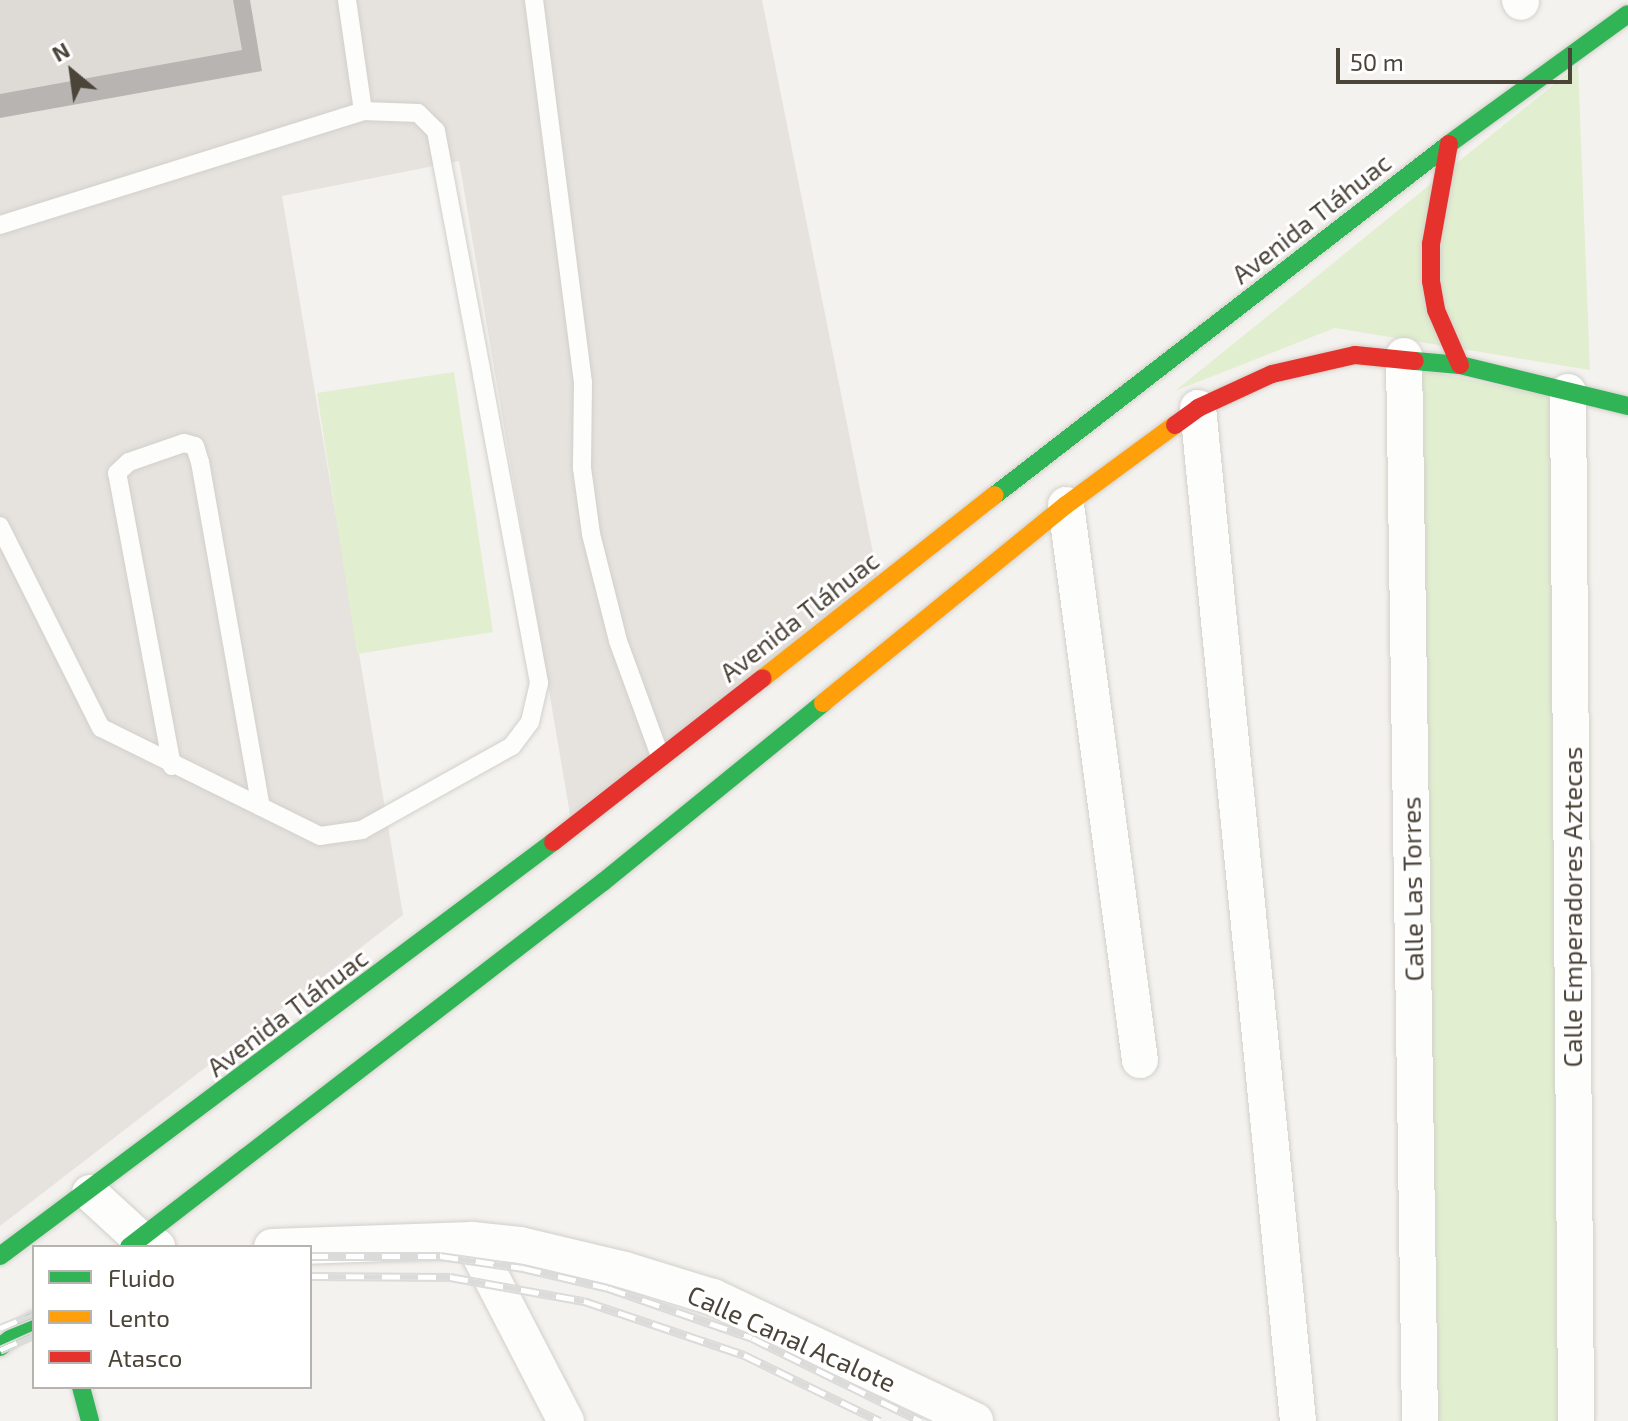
<!DOCTYPE html>
<html>
<head>
<meta charset="utf-8">
<style>
  body { margin:0 }
  #map { position:relative; width:1628px; height:1421px; overflow:hidden; background:#f4f2ee; font-family:"Exo 2",sans-serif }
  div>[style] { position:absolute }
  .industrial>* { inset:0; background:#e6e2de }
  .green>* { inset:0; background:#e1eecf }
  .shadow>* { inset:0; background:#0003 }
  .building>* { inset:0; background:#dedbd6 }
  .roads { filter:drop-shadow(0 0 2px #d2d0cb) drop-shadow(0 0 2px #d2d0cb) }
  .lane>* { height:18px; margin:-9px; padding:0 9px; transform-origin:9px; border-radius:9px; background:#fdfdfc }
  .street>* { height:36px; margin:-18px; padding:0 18px; transform-origin:18px; border-radius:18px; background:#fdfdfc }
  .fast>* { height:18px; margin:-9px; padding:0 9px; transform-origin:9px; border-radius:9px; background:#30b455 }
  .slow>* { height:18px; margin:-9px; padding:0 9px; transform-origin:9px; border-radius:9px; background:#ff9f0a }
  .jam>* { height:18px; margin:-9px; padding:0 9px; transform-origin:9px; border-radius:9px; background:#e5322d }
  .rail>* { height:9px; margin-top:-4.5px; transform-origin:0; background:repeating-linear-gradient(90deg,#fff 0 18px,#dbdbda 0 36px); box-sizing:border-box; border-block:2px solid #dbdbda }
  span { translate:-50% -50%; white-space:nowrap; text-align:center; line-height:1.15; -webkit-text-stroke:6px #fff; paint-order:stroke }
  .street-label { font-size:26px; color:#4b4439 }
  .legend { position:absolute; left:32px; top:1245px; width:280px; height:144px; box-sizing:border-box; background:#fff; border:2px solid #b7b4b0; margin:0; padding:10px 14px; list-style:none; font-size:24px; color:#4b4439 }
  .legend li { display:flex; align-items:center; gap:16px; height:40px }
  .legend b { width:40px; border:2px solid #b7b4b0 }
  .north { position:absolute; left:32px; top:32px; width:80px; height:80px; -webkit-text-stroke:6px #fff; paint-order:stroke; rotate:331deg; font-size:22px; font-weight:700; line-height:32px; text-align:center; color:#4b4439 }
  .north::after { content:''; display:block; margin:auto; width:28px; height:36px; background:#4b4439; clip-path:polygon(50% 0,100% 100%,50% 72%,0 100%) }
  .scale { position:absolute; left:1336px; top:48px; width:236px; height:36px; box-sizing:border-box; border:4px solid #4b4439; border-top:0; padding-left:10px; font-size:24px; line-height:28px; white-space:nowrap; color:#4b4439; -webkit-text-stroke:6px #fff; paint-order:stroke }
</style>
</head>
<body>
<div id="map">
  <div class="industrial">
    <div style="clip-path:polygon(0 0,762px 0,882px 598px,572px 826px,459px 161px,282px 196px,403px 915px,0 1226px)"></div>
  </div>
  <div class="green">
    <div style="clip-path:polygon(1578px 65px,1590px 370px,1335px 328px,1175px 391px)"></div>
    <div style="clip-path:polygon(1407px 367px,1583px 403px,1572px 1421px,1403px 1421px)"></div>
    <div style="clip-path:polygon(454px 372px,493px 632px,357px 654px,317px 393px)"></div>
  </div>
  <div class="shadow">
    <div style="clip-path:polygon(0 0,250px 0,262px 71px,0 118px)"></div>
  </div>
  <div class="building">
    <div style="clip-path:polygon(0 0,233px 0,242px 50px,0 94px)"></div>
  </div>
  <div class="roads">
    <div class="lane">
      <div style="left:347px;top:0;width:112px;rotate:81.8deg"></div>
      <div style="left:534px;top:0;width:386px;rotate:82.7deg"></div>
      <div style="left:583px;top:383px;width:85px;rotate:90.7deg"></div>
      <div style="left:582px;top:468px;width:67px;rotate:82.2deg"></div>
      <div style="left:591px;top:534px;width:110px;rotate:75.8deg"></div>
      <div style="left:618px;top:641px;width:122px;rotate:69.9deg"></div>
      <div style="left:0;top:225px;width:380px;rotate:-17.4deg"></div>
      <div style="left:363px;top:111px;width:55px;rotate:2.1deg"></div>
      <div style="left:418px;top:113px;width:25px;rotate:45deg"></div>
      <div style="left:436px;top:131px;width:248px;rotate:79.3deg"></div>
      <div style="left:482px;top:375px;width:313px;rotate:79.5deg"></div>
      <div style="left:539px;top:683px;width:40px;rotate:103deg"></div>
      <div style="left:530px;top:722px;width:30px;rotate:127deg"></div>
      <div style="left:512px;top:746px;width:172px;rotate:150.8deg"></div>
      <div style="left:362px;top:830px;width:42px;rotate:171.9deg"></div>
      <div style="left:320px;top:836px;width:244px;rotate:-153.7deg"></div>
      <div style="left:101px;top:728px;width:226px;rotate:-116.6deg"></div>
      <div style="left:172px;top:766px;width:298px;rotate:-100.6deg"></div>
      <div style="left:117px;top:473px;width:16px;rotate:-43deg"></div>
      <div style="left:129px;top:462px;width:58px;rotate:-19.1deg"></div>
      <div style="left:184px;top:443px;width:11px;rotate:15deg"></div>
      <div style="left:195px;top:446px;width:17px;rotate:73deg"></div>
      <div style="left:200px;top:462px;width:350px;rotate:80deg"></div>
    </div>
    <div class="street">
      <div style="left:1520px;top:0;width:2px;rotate:63deg"></div>
      <div style="left:1404px;top:356px;width:1065px;rotate:89.14deg"></div>
      <div style="left:1568px;top:392px;width:1029px;rotate:89.55deg"></div>
      <div style="left:1198px;top:408px;width:1018px;rotate:84.36deg"></div>
      <div style="left:1066px;top:505px;width:560px;rotate:82.41deg"></div>
      <div style="left:90px;top:1193px;width:68px;rotate:42.6deg"></div>
      <div style="left:140px;top:1239px;width:19px;rotate:25deg"></div>
      <div style="left:472px;top:1240px;width:204px;rotate:62.6deg"></div>
      <div style="left:272px;top:1247px;width:200px;rotate:-2deg"></div>
      <div style="left:472px;top:1240px;width:48px;rotate:5.9deg"></div>
      <div style="left:520px;top:1245px;width:108px;rotate:13.4deg"></div>
      <div style="left:625px;top:1270px;width:92px;rotate:17.1deg"></div>
      <div style="left:713px;top:1297px;width:290px;rotate:25.3deg"></div>
    </div>
    <div class="fast">
      <div style="left:1415px;top:361px;width:45px;rotate:5.1deg"></div>
      <div style="left:1460px;top:365px;width:173px;rotate:13.7deg"></div>
      <div style="left:995px;top:495px;width:574px;rotate:-37.71deg"></div>
      <div style="left:1449px;top:144px;width:221px;rotate:-36deg"></div>
      <div style="left:129px;top:1247px;width:598px;rotate:-37.6deg"></div>
      <div style="left:603px;top:882px;width:284px;rotate:-39.1deg"></div>
      <div style="left:0;top:1256px;width:691px;rotate:-36.82deg"></div>
      <div style="left:0;top:1347px;width:43px;rotate:-38.5deg"></div>
      <div style="left:81px;top:1387px;width:35px;rotate:75deg"></div>
    </div>
    <div class="slow">
      <div style="left:763px;top:678px;width:295px;rotate:-38.3deg"></div>
      <div style="left:823px;top:703px;width:313px;rotate:-39.2deg"></div>
      <div style="left:1066px;top:505px;width:135px;rotate:-36.3deg"></div>
    </div>
    <div class="jam">
      <div style="left:1449px;top:144px;width:102px;rotate:100.2deg"></div>
      <div style="left:1431px;top:244px;width:37px;rotate:90deg"></div>
      <div style="left:1431px;top:281px;width:29px;rotate:80deg"></div>
      <div style="left:1436px;top:310px;width:60px;rotate:66.4deg"></div>
      <div style="left:1175px;top:425px;width:29px;rotate:-36deg"></div>
      <div style="left:1198px;top:408px;width:81px;rotate:-24.7deg"></div>
      <div style="left:1272px;top:374px;width:85px;rotate:-12.9deg"></div>
      <div style="left:1355px;top:355px;width:60px;rotate:5.7deg"></div>
      <div style="left:553px;top:842px;width:266px;rotate:-38deg"></div>
    </div>
  </div>
  <div class="rail">
    <div style="left:310px;top:1256px;width:130px"></div>
    <div style="left:440px;top:1256px;width:84px;rotate:8.2deg"></div>
    <div style="left:523px;top:1268px;width:87px;rotate:13.2deg"></div>
    <div style="left:608px;top:1288px;width:152px;rotate:19.1deg"></div>
    <div style="left:752px;top:1338px;width:188px;rotate:26.2deg"></div>
    <div style="left:310px;top:1276px;width:140px;rotate:0.4deg"></div>
    <div style="left:450px;top:1277px;width:136px;rotate:10.2deg"></div>
    <div style="left:584px;top:1301px;width:169px;rotate:18.6deg"></div>
    <div style="left:744px;top:1355px;width:151px;rotate:25.9deg"></div>
    <div style="left:0;top:1328px;width:37px;rotate:-22deg"></div>
    <div style="left:0;top:1350px;width:37px;rotate:-24deg"></div>
  </div>
  <div class="street-label">
    <span style="left:1311px;top:218px;rotate:-38deg">Avenida Tláhuac</span>
    <span style="left:799px;top:616px;rotate:-38deg">Avenida Tláhuac</span>
    <span style="left:1412px;top:889px;rotate:-91deg">Calle Las Torres</span>
    <span style="left:1572px;top:907px;rotate:-90deg">Calle Emperadores Aztecas</span>
    <span style="left:287px;top:1012px;rotate:-37deg">Avenida Tláhuac</span>
    <span style="left:792px;top:1338px;rotate:24deg">Calle Canal Acalote</span>
  </div>
  <ul class="legend">
  <li><b style="height:10px;background:#30b455"></b>Fluido</li>
  <li><b style="height:10px;background:#ff9f0a"></b>Lento</li>
  <li><b style="height:10px;background:#e5322d"></b>Atasco</li>
  </ul>
  <div class="north">N</div>
  <div class="scale">50 m</div>
</div>
</body>
</html>
